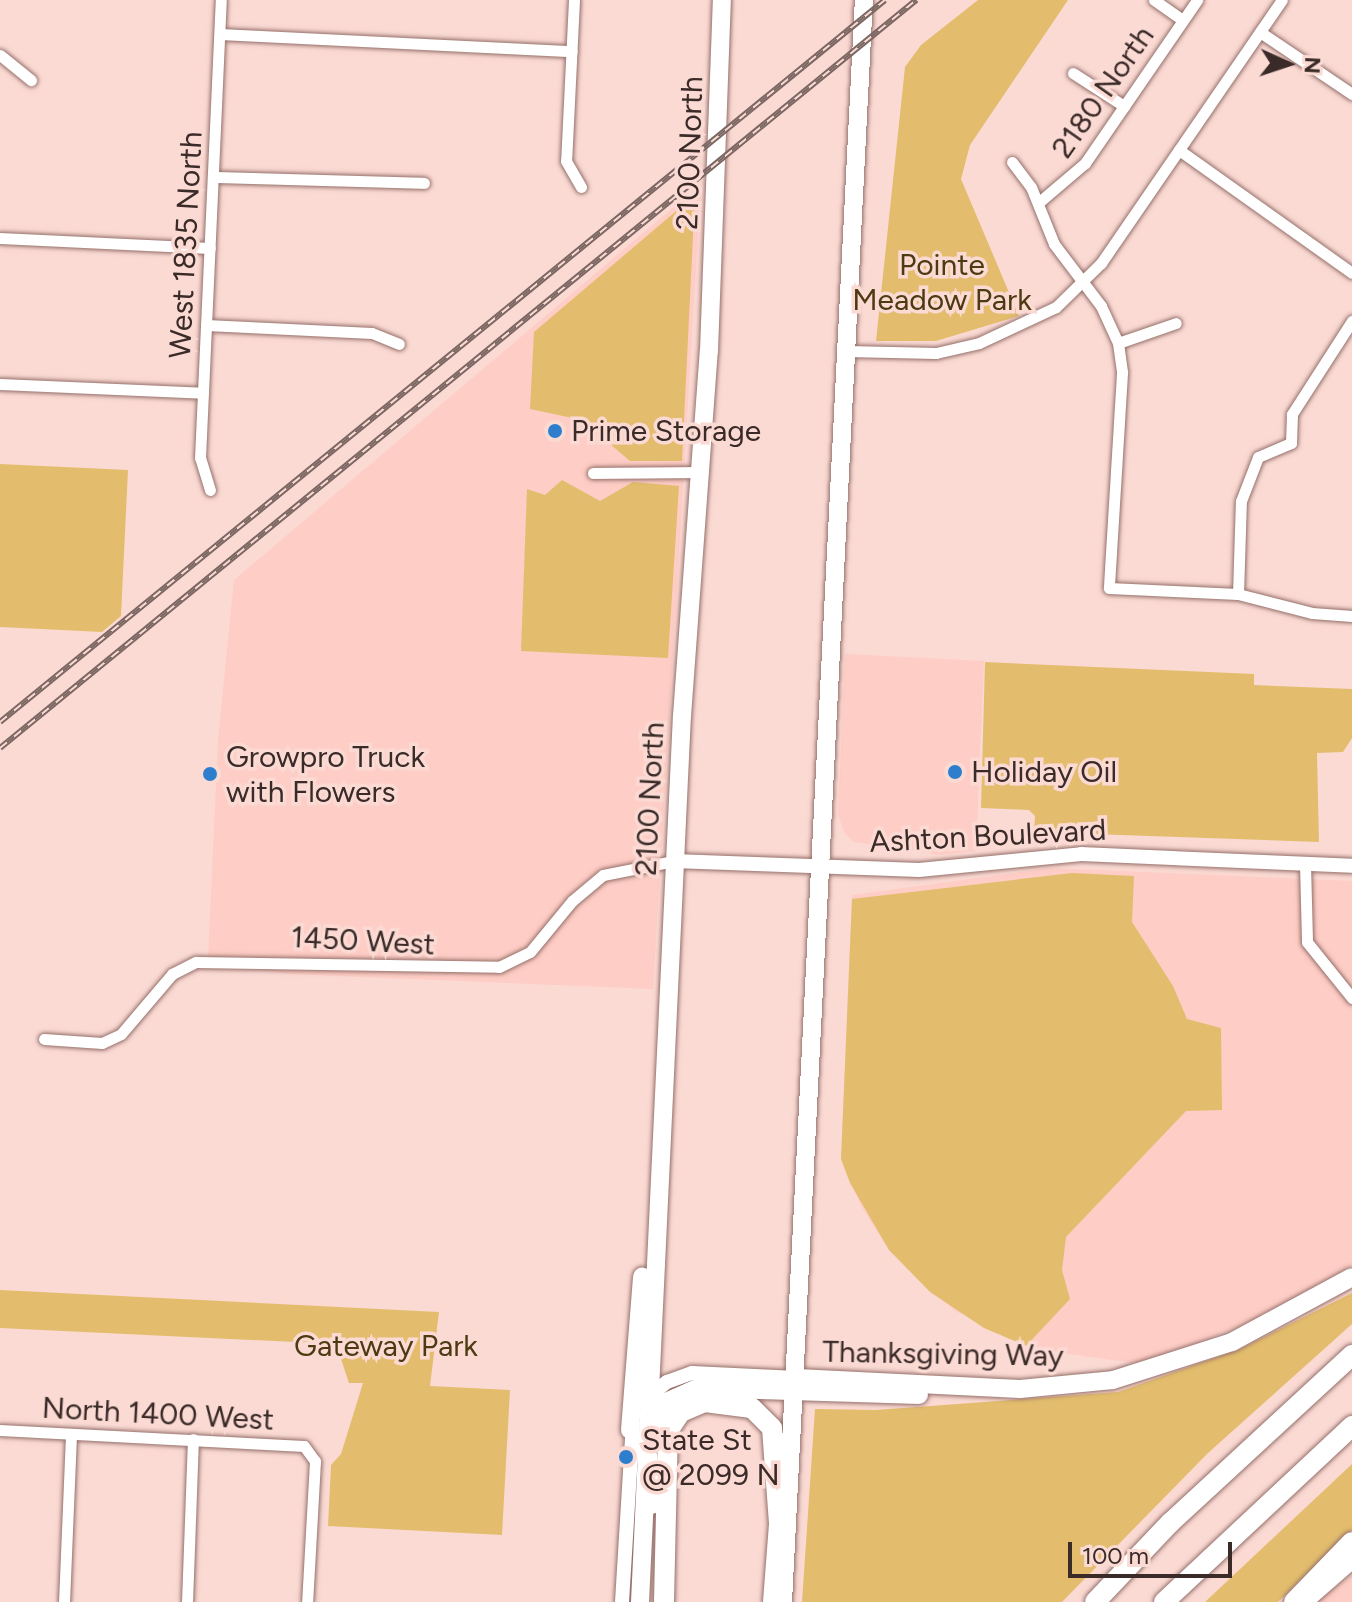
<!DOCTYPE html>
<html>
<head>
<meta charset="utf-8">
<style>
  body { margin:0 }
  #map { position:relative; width:1352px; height:1602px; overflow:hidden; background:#fbdad4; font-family:Figtree,sans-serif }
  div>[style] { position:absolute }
  .built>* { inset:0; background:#fecdc5 }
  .green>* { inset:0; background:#e3bd6d }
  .roads { filter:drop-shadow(0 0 2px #95706a) drop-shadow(0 0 2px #95706a) }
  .minor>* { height:11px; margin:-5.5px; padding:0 5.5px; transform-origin:5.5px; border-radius:5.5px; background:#fff }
  .tertiary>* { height:14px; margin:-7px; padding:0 7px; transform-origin:7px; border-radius:7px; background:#fff }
  .secondary>* { height:14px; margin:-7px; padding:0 7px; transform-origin:7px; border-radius:7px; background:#fff }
  .trunk>* { height:18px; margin:-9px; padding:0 9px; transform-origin:9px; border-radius:9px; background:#fff }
  .motorway>* { height:20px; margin:-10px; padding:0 10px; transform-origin:10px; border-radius:10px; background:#fff }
  .rail>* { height:6px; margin-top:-3px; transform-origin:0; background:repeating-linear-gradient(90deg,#fbdad4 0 9px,#7b6662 0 18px); box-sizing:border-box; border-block:2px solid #7b6662 }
  .dots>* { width:22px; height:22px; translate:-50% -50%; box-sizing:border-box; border:4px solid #fbdad4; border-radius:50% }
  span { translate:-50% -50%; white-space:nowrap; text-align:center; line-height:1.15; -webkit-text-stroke:7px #fbdad4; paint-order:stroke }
  .street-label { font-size:30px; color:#3a2b28 }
  .park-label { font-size:30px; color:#4c3a10 }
  .poi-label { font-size:30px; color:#3a2b28 }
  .left { translate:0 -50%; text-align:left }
  .north { position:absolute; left:1248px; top:24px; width:80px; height:80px; -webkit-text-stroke:6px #fbdad4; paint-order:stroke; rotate:93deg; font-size:22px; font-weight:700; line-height:32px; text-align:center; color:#3a2b28 }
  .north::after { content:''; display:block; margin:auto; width:28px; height:36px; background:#3a2b28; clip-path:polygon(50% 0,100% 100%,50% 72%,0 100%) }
  .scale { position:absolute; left:1068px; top:1542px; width:164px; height:36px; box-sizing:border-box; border:4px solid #3a2b28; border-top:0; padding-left:10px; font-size:24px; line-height:28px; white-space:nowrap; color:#3a2b28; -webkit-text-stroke:6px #fbdad4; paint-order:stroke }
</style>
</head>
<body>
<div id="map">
  <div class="built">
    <div style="clip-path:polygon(701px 184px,653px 989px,288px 974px,208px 961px,218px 740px,234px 580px)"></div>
    <div style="clip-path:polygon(845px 654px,984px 661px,976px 851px,940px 855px,854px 842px,845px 834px,838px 815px)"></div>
    <div style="clip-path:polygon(1051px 868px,1352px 881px,1352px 1265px,1253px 1321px,1142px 1364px,1039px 1350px,955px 1311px,889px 1250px,862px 1208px,841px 1159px,852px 895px)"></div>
    <div style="clip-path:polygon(1352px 1576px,1352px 1602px,1317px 1602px,1320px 1599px)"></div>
  </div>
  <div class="green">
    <div style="clip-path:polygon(978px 0,1068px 0,970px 145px,961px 179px,1019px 316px,936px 341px,876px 341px,905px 67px,921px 45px)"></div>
    <div style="clip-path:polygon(695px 195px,682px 461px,630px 461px,582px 420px,530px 409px,534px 332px)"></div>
    <div style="clip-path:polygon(0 464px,128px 470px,121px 616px,102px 632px,0 627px)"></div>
    <div style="clip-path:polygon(562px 480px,600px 501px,633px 482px,679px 486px,668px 658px,521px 651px,527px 489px,545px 495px)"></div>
    <div style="clip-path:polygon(985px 662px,1254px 674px,1254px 685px,1352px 689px,1352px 738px,1343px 752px,1317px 753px,1319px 842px,1034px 832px,1035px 816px,1029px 810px,981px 808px)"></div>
    <div style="clip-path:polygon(1072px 873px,1134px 876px,1132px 922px,1173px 986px,1187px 1019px,1221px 1028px,1222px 1110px,1186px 1111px,1066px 1237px,1062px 1270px,1070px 1299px,1026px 1346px,984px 1328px,930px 1292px,889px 1250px,850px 1183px,841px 1159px,852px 899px)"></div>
    <div style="clip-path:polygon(0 1290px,439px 1312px,430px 1386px,510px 1390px,502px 1535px,328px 1526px,331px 1465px,341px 1454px,363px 1383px,349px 1383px,336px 1344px,0 1328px)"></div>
    <div style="clip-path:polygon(1352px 1293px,1352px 1324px,1208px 1453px,1062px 1602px,802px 1602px,815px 1409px,876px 1410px,1118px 1392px,1240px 1349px)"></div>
    <div style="clip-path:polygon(1352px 1464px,1352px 1530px,1278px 1602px,1205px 1602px)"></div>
  </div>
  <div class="roads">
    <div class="minor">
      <div style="left:574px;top:0;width:161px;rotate:92.8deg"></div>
      <div style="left:566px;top:161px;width:30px;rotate:60deg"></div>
      <div style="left:1154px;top:0;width:35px;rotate:35deg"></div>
      <div style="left:1260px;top:32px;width:111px;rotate:34deg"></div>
      <div style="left:220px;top:34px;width:352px;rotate:2.8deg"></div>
      <div style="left:0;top:55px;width:40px;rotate:39deg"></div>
      <div style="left:1073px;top:73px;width:61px;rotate:32.9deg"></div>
      <div style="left:1179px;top:150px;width:212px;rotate:35.4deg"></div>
      <div style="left:1012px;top:162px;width:31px;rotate:53deg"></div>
      <div style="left:1031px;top:187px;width:61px;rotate:68deg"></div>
      <div style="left:1054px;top:244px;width:78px;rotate:52.8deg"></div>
      <div style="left:1101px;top:306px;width:41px;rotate:65.3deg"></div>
      <div style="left:1118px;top:343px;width:30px;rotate:82deg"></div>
      <div style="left:1122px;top:373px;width:215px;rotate:93.5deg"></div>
      <div style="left:1109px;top:588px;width:129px;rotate:2.7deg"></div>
      <div style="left:1238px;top:594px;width:76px;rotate:14.4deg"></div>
      <div style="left:1312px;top:613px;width:40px;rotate:4.3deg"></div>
      <div style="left:213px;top:177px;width:211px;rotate:1.6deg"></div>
      <div style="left:1038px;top:203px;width:62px;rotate:-40.4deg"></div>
      <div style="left:1085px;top:163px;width:198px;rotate:-55.5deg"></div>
      <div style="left:0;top:238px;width:210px;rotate:2.7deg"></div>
      <div style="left:206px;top:325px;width:166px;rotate:2.8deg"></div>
      <div style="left:372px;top:333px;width:29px;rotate:22deg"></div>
      <div style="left:1118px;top:343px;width:61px;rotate:-19deg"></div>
      <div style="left:846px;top:351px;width:90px;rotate:1.3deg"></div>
      <div style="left:936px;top:353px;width:44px;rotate:-13.1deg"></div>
      <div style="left:979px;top:343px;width:85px;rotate:-25.1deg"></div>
      <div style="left:1056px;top:307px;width:63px;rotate:-44.4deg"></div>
      <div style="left:1101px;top:263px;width:319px;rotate:-55.5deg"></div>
      <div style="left:0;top:384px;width:203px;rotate:2.5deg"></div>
      <div style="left:593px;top:473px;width:107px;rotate:-0.5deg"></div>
      <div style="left:210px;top:490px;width:34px;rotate:-107deg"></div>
      <div style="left:200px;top:458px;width:458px;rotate:-87.4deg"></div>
      <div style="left:1238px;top:594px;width:93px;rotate:-88.2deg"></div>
      <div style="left:1241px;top:501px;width:47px;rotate:-68.9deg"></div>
      <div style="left:1258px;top:457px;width:36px;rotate:-23deg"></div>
      <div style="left:1291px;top:443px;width:29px;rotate:-88deg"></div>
      <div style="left:1292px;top:414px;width:111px;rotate:-57.2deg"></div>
      <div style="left:1305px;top:864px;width:78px;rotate:88.5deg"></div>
      <div style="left:1307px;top:942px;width:72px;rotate:51.2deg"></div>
      <div style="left:44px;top:1039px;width:58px;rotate:3.9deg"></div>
      <div style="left:102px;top:1043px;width:21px;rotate:-25deg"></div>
      <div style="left:121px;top:1034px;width:79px;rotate:-49.6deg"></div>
      <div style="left:172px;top:974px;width:27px;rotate:-27deg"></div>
      <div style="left:196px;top:962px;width:303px;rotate:0.9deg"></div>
      <div style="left:499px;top:967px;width:34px;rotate:-26deg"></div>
      <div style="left:530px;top:952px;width:66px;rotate:-50.5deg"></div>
      <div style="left:572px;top:901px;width:40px;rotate:-40deg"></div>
      <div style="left:603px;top:875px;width:72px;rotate:-11.2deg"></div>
      <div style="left:0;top:1430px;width:304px;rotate:3deg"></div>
      <div style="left:304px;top:1446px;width:19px;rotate:54deg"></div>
      <div style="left:315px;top:1461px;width:141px;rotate:93.2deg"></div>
      <div style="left:64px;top:1602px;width:168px;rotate:-87.6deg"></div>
      <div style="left:187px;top:1602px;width:163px;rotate:-87.9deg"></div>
    </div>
    <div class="tertiary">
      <div style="left:674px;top:861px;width:245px;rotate:2.1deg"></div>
      <div style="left:919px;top:870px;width:163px;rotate:-5.6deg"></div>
      <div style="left:1081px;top:854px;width:271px;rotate:2.5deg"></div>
    </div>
    <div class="secondary">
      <div style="left:647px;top:1398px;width:26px;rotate:-39deg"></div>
      <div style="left:667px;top:1382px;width:27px;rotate:-20deg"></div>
      <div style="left:692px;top:1373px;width:105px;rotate:2.7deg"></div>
      <div style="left:622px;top:1602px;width:179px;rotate:-86.5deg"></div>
      <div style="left:1306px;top:1602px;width:61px;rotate:-41deg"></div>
    </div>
    <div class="trunk">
      <div style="left:797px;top:1378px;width:223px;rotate:2.8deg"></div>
      <div style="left:1020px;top:1389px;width:93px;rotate:-5.5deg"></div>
      <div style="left:1113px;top:1380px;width:125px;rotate:-17.7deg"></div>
      <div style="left:1232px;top:1342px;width:136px;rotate:-28.4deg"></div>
      <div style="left:649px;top:1426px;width:29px;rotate:-55deg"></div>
      <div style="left:666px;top:1402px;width:34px;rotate:-24deg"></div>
      <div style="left:697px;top:1388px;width:222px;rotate:1.8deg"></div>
      <div style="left:630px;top:1430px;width:154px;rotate:-85.5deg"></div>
      <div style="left:640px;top:1602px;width:887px;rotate:-87.29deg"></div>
      <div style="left:682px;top:716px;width:366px;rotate:-85.8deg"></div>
      <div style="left:709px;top:351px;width:351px;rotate:-87.9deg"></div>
      <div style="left:783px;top:1602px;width:1604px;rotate:-87.11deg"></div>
    </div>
    <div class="motorway">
      <div style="left:646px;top:1448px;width:56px;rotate:82.9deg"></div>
      <div style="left:664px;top:1602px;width:171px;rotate:-88.7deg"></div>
      <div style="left:668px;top:1431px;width:23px;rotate:-56deg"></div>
      <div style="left:681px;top:1412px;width:26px;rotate:-23deg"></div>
      <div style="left:705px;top:1402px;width:47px;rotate:7.3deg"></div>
      <div style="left:752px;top:1408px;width:28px;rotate:45deg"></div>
      <div style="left:772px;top:1428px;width:96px;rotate:85.8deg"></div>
      <div style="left:779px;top:1524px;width:78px;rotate:94.4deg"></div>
      <div style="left:1095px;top:1602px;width:109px;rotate:-46.5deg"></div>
      <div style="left:1170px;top:1523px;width:248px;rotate:-42.7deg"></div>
      <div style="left:1164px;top:1602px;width:258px;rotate:-43.1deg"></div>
      <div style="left:1294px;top:1602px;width:83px;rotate:-46deg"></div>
    </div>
  </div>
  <div class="rail">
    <div style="left:0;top:722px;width:1142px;rotate:-39.21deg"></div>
    <div style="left:0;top:748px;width:1183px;rotate:-39.23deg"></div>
  </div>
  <div class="dots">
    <div style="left:555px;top:431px;background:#2e7ece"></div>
    <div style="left:955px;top:772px;background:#2e7ece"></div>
    <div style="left:210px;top:774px;background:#2e7ece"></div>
    <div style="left:626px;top:1457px;background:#2e7ece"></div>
  </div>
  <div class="street-label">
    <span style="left:1103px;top:92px;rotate:-55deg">2180 North</span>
    <span style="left:690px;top:153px;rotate:-88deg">2100 North</span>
    <span style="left:186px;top:245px;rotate:-87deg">West 1835 North</span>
    <span style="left:650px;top:799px;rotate:-87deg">2100 North</span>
    <span style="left:988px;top:836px;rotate:-3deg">Ashton Boulevard</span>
    <span style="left:363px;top:941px;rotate:3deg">1450 West</span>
    <span style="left:943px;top:1354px;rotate:1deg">Thanksgiving Way</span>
    <span style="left:158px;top:1414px;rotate:3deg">North 1400 West</span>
  </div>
  <div class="park-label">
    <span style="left:942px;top:282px">Pointe<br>Meadow Park</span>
    <span style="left:386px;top:1346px">Gateway Park</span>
  </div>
  <div class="poi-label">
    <span class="left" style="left:571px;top:431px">Prime Storage</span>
    <span class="left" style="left:226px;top:774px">Growpro Truck<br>with Flowers</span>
    <span class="left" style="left:971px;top:772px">Holiday Oil</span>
    <span class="left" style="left:642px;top:1457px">State St<br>@ 2099 N</span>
  </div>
  <div class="north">N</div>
  <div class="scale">100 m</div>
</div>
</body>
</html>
